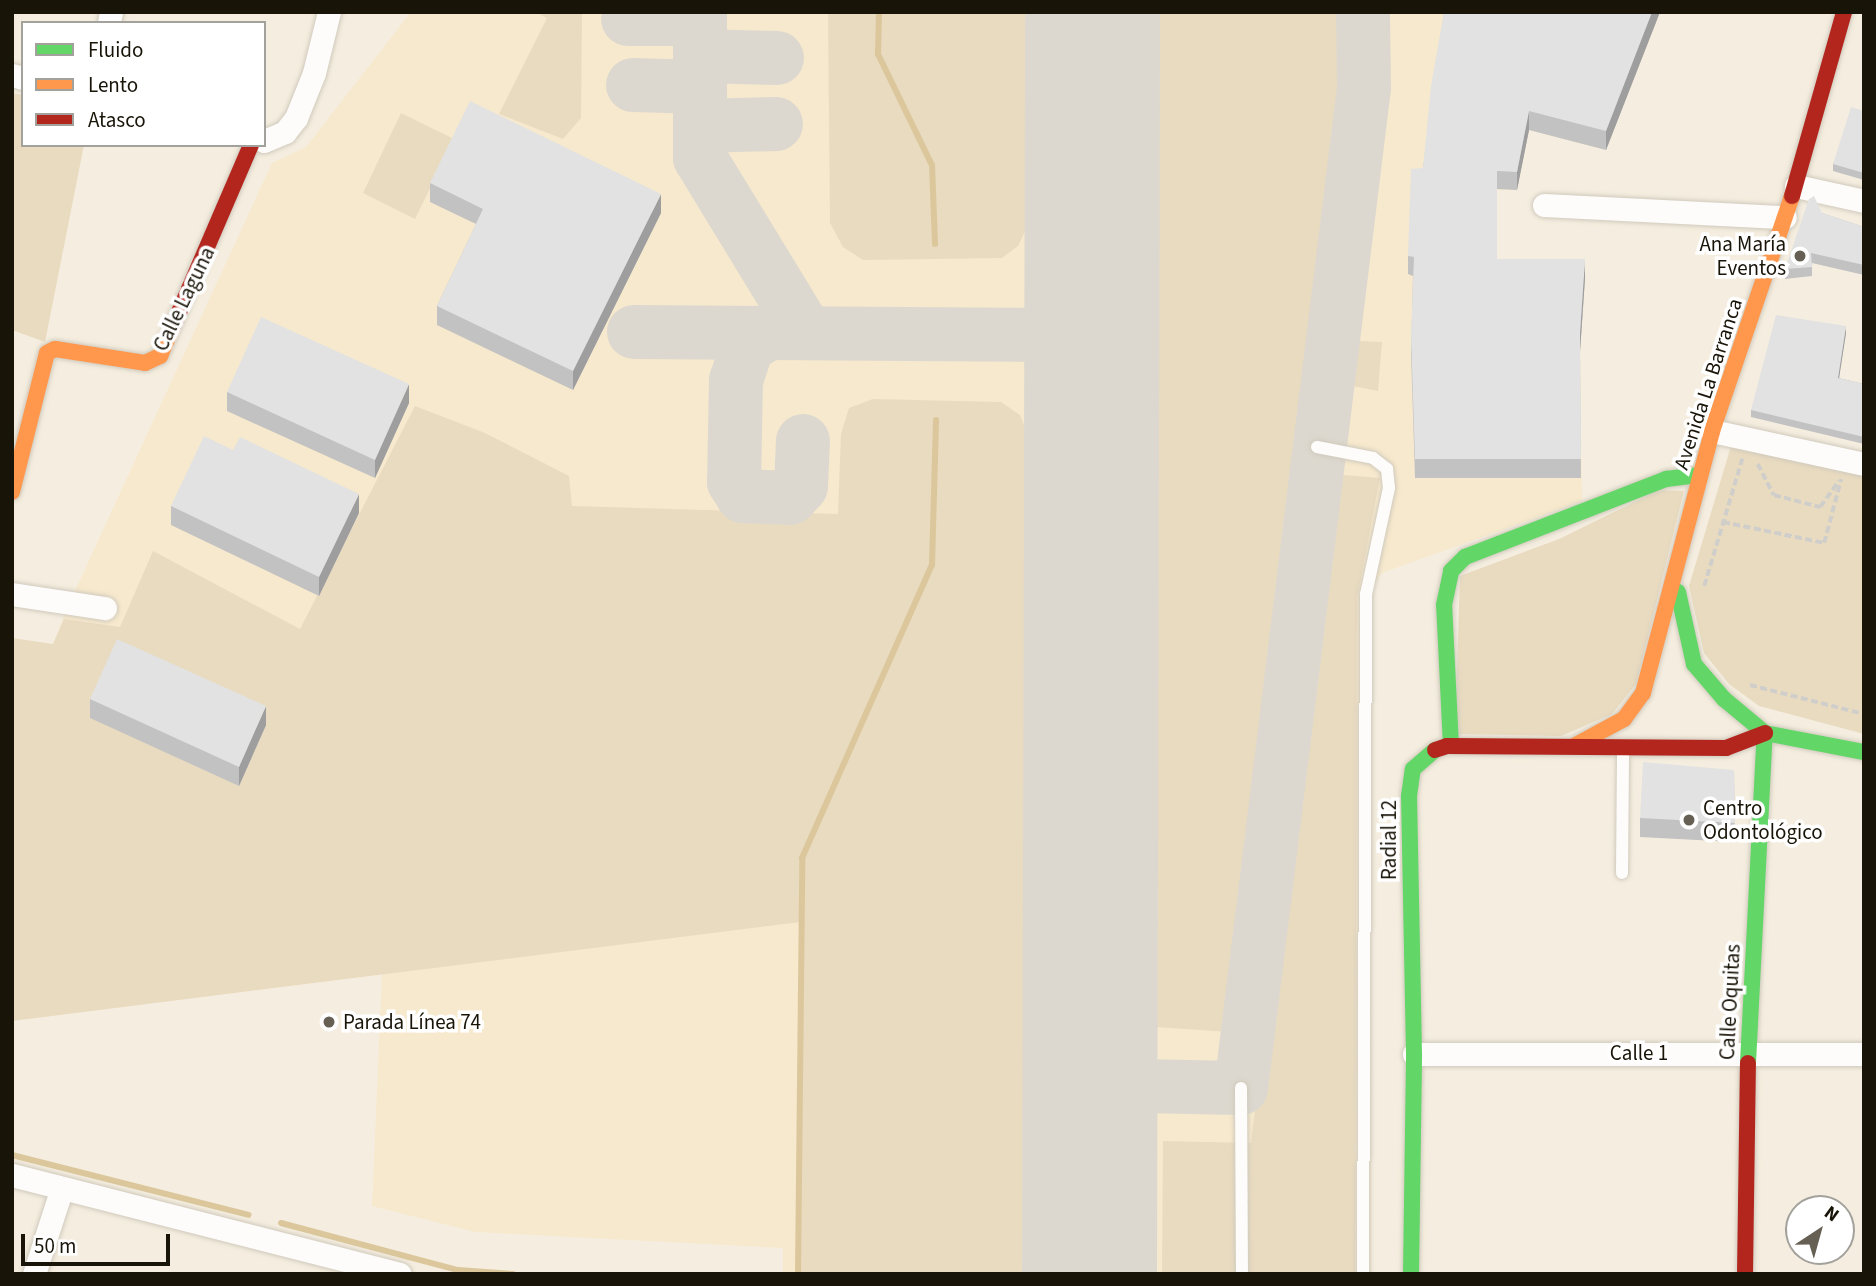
<!DOCTYPE html>
<html>
<head>
<meta charset="utf-8">
<style>
  body { margin:0 }
  #map { position:relative; width:1876px; height:1286px; overflow:hidden; background:#f5eee0; font-family:"Source Sans 3",sans-serif }
  div>[style] { position:absolute }
  .built>* { inset:0; background:#f7e9cd }
  .green>* { inset:0; background:#e9dbc0 }
  .stream>* { height:6px; margin:-3px; padding:0 3px; transform-origin:3px; border-radius:3px; background:#dbc79b }
  .taxiway>* { height:54px; margin:-27px; padding:0 27px; transform-origin:27px; border-radius:27px; background:#ddd8cf }
  .runway>* { height:135px; margin:-67.5px; padding:0 67.5px; transform-origin:67.5px; border-radius:67.5px; background:#ddd8cf }
  .path>* { height:3.5px; margin-top:-1.75px; transform-origin:0; background:repeating-linear-gradient(90deg,#d0ceca 0 7px,transparent 0 10.5px) }
  .roads { filter:drop-shadow(0 0 2px #d0cabd) drop-shadow(0 0 2px #d0cabd) }
  .lane>* { height:12px; margin:-6px; padding:0 6px; transform-origin:6px; border-radius:6px; background:#fefcfa }
  .street>* { height:23px; margin:-11.5px; padding:0 11.5px; transform-origin:11.5px; border-radius:11.5px; background:#fefcfa }
  .fast>* { height:16px; margin:-8px; padding:0 8px; transform-origin:8px; border-radius:8px; background:#63d668 }
  .slow>* { height:16px; margin:-8px; padding:0 8px; transform-origin:8px; border-radius:8px; background:#ff974d }
  .jam>* { height:16px; margin:-8px; padding:0 8px; transform-origin:8px; border-radius:8px; background:#b3261e }
  .wall>* { inset:0; background:#c2c2c2 }
  .shaded-wall>* { inset:0; background:#9e9e9e }
  .building>* { inset:0; background:#e1e2e1 }
  .dots>* { width:19px; height:19px; translate:-50% -50%; box-sizing:border-box; border:4px solid #fff; border-radius:50% }
  span { translate:-50% -50%; white-space:nowrap; text-align:center; line-height:1.15; -webkit-text-stroke:7px #fff; paint-order:stroke }
  .poi-label { font-size:21px; color:#191408 }
  .right { translate:-100% -50%; text-align:right }
  .left { translate:0 -50%; text-align:left }
  .street-label { font-size:21px; color:#191408 }
  .frame { position:absolute; inset:0; border:14px solid #191408; pointer-events:none }
  .legend { position:absolute; left:21px; top:21px; width:245px; height:126px; box-sizing:border-box; background:#fff; border:2px solid #a3a19c; margin:0; padding:9px 12px; list-style:none; font-size:21px; color:#191408 }
  .legend li { display:flex; align-items:center; gap:14px; height:35px }
  .legend b { width:35px; border:2px solid #a3a19c }
  .north { position:absolute; left:1785px; top:1195px; width:70px; height:70px; box-sizing:border-box; background:#fff; border:2px solid #a3a19c; border-radius:50%; rotate:36deg; font-size:19px; font-weight:700; line-height:28px; text-align:center; color:#191408 }
  .north::after { content:''; display:block; margin:auto; width:24px; height:32px; background:#666054; clip-path:polygon(50% 0,100% 100%,50% 72%,0 100%) }
  .scale { position:absolute; left:21px; top:1234px; width:149px; height:32px; box-sizing:border-box; border:4px solid #191408; border-top:0; padding-left:9px; font-size:21px; line-height:24px; white-space:nowrap; color:#191408; -webkit-text-stroke:5px #fff; paint-order:stroke }
</style>
</head>
<body>
<div id="map">
  <div class="built">
    <div style="clip-path:polygon(411px 12px,1660px 12px,1606px 150px,1529px 130px,1517px 190px,1497px 190px,1497px 277px,1585px 278px,1580px 352px,1582px 501px,1382px 573px,1370px 591px,1371px 1274px,783px 1274px,783px 1248px,475px 1232px,372px 1206px,382px 973px,12px 1021px,53px 644px,68px 606px,272px 163px,306px 147px)"></div>
  </div>
  <div class="green">
    <div style="clip-path:polygon(536px 12px,582px 12px,581px 118px,563px 139px,499px 114px,547px 18px)"></div>
    <div style="clip-path:polygon(828px 12px,1031px 12px,1030px 221px,1018px 246px,1002px 258px,863px 260px,843px 247px,830px 223px)"></div>
    <div style="clip-path:polygon(1145px 12px,1345px 12px,1342px 120px,1229px 1032px,1155px 1027px)"></div>
    <div style="clip-path:polygon(12px 93px,23px 95px,23px 145px,84px 145px,45px 342px,12px 330px)"></div>
    <div style="clip-path:polygon(401px 113px,454px 139px,415px 219px,363px 193px)"></div>
    <div style="clip-path:polygon(1343px 340px,1382px 342px,1378px 391px,1338px 383px)"></div>
    <div style="clip-path:polygon(873px 399px,1001px 402px,1020px 415px,1032px 444px,1029px 1274px,798px 1274px,800px 922px,12px 1021px,12px 638px,53px 644px,64px 619px,120px 627px,153px 551px,300px 629px,415px 406px,485px 433px,569px 476px,572px 506px,838px 514px,841px 434px,849px 408px)"></div>
    <div style="clip-path:polygon(1731px 446px,1864px 470px,1864px 734px,1759px 706px,1729px 684px,1704px 653px,1689px 586px)"></div>
    <div style="clip-path:polygon(1331px 474px,1380px 478px,1357px 598px,1355px 1274px,1162px 1274px,1163px 1141px,1251px 1143px)"></div>
    <div style="clip-path:polygon(1659px 490px,1684px 491px,1636px 684px,1612px 714px,1561px 736px,1455px 734px,1460px 576px,1559px 539px)"></div>
  </div>
  <div class="stream">
    <div style="left:879px;top:12px;width:42px;rotate:91.4deg"></div>
    <div style="left:878px;top:54px;width:123px;rotate:64.1deg"></div>
    <div style="left:932px;top:165px;width:79px;rotate:87.8deg"></div>
    <div style="left:12px;top:1155px;width:244px;rotate:14.2deg"></div>
    <div style="left:281px;top:1223px;width:183px;rotate:14.9deg"></div>
    <div style="left:458px;top:1270px;width:55px;rotate:4.2deg"></div>
    <div style="left:798px;top:1274px;width:416px;rotate:-89.4deg"></div>
    <div style="left:802px;top:858px;width:321px;rotate:-66.1deg"></div>
    <div style="left:932px;top:565px;width:145px;rotate:-88.4deg"></div>
  </div>
  <div class="taxiway">
    <div style="left:700px;top:12px;width:146px;rotate:90deg"></div>
    <div style="left:700px;top:158px;width:205px;rotate:58.6deg"></div>
    <div style="left:628px;top:19px;width:72px"></div>
    <div style="left:700px;top:56px;width:77px;rotate:1.5deg"></div>
    <div style="left:633px;top:85px;width:67px;rotate:1.7deg"></div>
    <div style="left:700px;top:126px;width:76px;rotate:-1.5deg"></div>
    <div style="left:634px;top:332px;width:457px;rotate:0.4deg"></div>
    <div style="left:768px;top:333px;width:25px;rotate:146deg"></div>
    <div style="left:747px;top:347px;width:35px;rotate:108deg"></div>
    <div style="left:736px;top:380px;width:102px;rotate:91.1deg"></div>
    <div style="left:734px;top:482px;width:17px;rotate:57deg"></div>
    <div style="left:743px;top:496px;width:47px;rotate:2.4deg"></div>
    <div style="left:790px;top:498px;width:16px;rotate:-47deg"></div>
    <div style="left:801px;top:486px;width:45px;rotate:-87.5deg"></div>
    <div style="left:1090px;top:1085px;width:151px;rotate:1.1deg"></div>
    <div style="left:1241px;top:1088px;width:1008px;rotate:-82.99deg"></div>
    <div style="left:1364px;top:88px;width:76px;rotate:-90.8deg"></div>
  </div>
  <div class="runway">
    <div style="left:1089px;top:1274px;width:1262px;rotate:-89.86deg"></div>
  </div>
  <div class="path">
    <div style="left:1758px;top:464px;width:35px;rotate:63deg"></div>
    <div style="left:1774px;top:495px;width:48px;rotate:14.6deg"></div>
    <div style="left:1820px;top:507px;width:32px;rotate:-54deg"></div>
    <div style="left:1723px;top:522px;width:103px;rotate:11.7deg"></div>
    <div style="left:1824px;top:543px;width:66px;rotate:-75.1deg"></div>
    <div style="left:1704px;top:586px;width:133px;rotate:-73.3deg"></div>
    <div style="left:1750px;top:685px;width:118px;rotate:14.3deg"></div>
  </div>
  <div class="roads">
    <div class="lane">
      <div style="left:1317px;top:447px;width:57px;rotate:11.1deg"></div>
      <div style="left:1373px;top:458px;width:18px;rotate:38deg"></div>
      <div style="left:1387px;top:469px;width:19px;rotate:84deg"></div>
      <div style="left:1389px;top:488px;width:108px;rotate:102.2deg"></div>
      <div style="left:1366px;top:594px;width:680px;rotate:90.25deg"></div>
      <div style="left:1622px;top:873px;width:124px;rotate:-89.5deg"></div>
      <div style="left:1241px;top:1088px;width:186px;rotate:89.7deg"></div>
    </div>
    <div class="street">
      <div style="left:109px;top:23px;width:11px;rotate:-80deg"></div>
      <div style="left:12px;top:75px;width:11px;rotate:15deg"></div>
      <div style="left:264px;top:141px;width:23px;rotate:-23deg"></div>
      <div style="left:285px;top:132px;width:18px;rotate:-52deg"></div>
      <div style="left:296px;top:118px;width:48px;rotate:-68.2deg"></div>
      <div style="left:314px;top:73px;width:63px;rotate:-76.2deg"></div>
      <div style="left:1796px;top:186px;width:70px;rotate:12.4deg"></div>
      <div style="left:1544px;top:205px;width:241px;rotate:2.9deg"></div>
      <div style="left:1712px;top:431px;width:156px;rotate:12.2deg"></div>
      <div style="left:12px;top:594px;width:94px;rotate:8.6deg"></div>
      <div style="left:1414px;top:1054px;width:450px"></div>
      <div style="left:12px;top:1175px;width:400px;rotate:14.3deg"></div>
      <div style="left:34px;top:1274px;width:90px;rotate:-72deg"></div>
    </div>
    <div class="fast">
      <div style="left:1678px;top:592px;width:74px;rotate:77.5deg"></div>
      <div style="left:1694px;top:664px;width:46px;rotate:49.4deg"></div>
      <div style="left:1724px;top:699px;width:53px;rotate:39.7deg"></div>
      <div style="left:1765px;top:733px;width:101px;rotate:10.9deg"></div>
      <div style="left:1451px;top:746px;width:141px;rotate:-92.8deg"></div>
      <div style="left:1444px;top:605px;width:35px;rotate:-78deg"></div>
      <div style="left:1451px;top:571px;width:20px;rotate:-45deg"></div>
      <div style="left:1465px;top:557px;width:216px;rotate:-21.2deg"></div>
      <div style="left:1666px;top:479px;width:34px;rotate:-7deg"></div>
      <div style="left:1748px;top:1063px;width:330px;rotate:-87.1deg"></div>
      <div style="left:1411px;top:1274px;width:220px;rotate:-89.2deg"></div>
      <div style="left:1414px;top:1054px;width:258px;rotate:-91.1deg"></div>
      <div style="left:1409px;top:796px;width:27px;rotate:-82deg"></div>
      <div style="left:1413px;top:769px;width:29px;rotate:-41deg"></div>
    </div>
    <div class="slow">
      <div style="left:12px;top:492px;width:143px;rotate:-75.9deg"></div>
      <div style="left:47px;top:353px;width:9px;rotate:-27deg"></div>
      <div style="left:55px;top:349px;width:91px;rotate:8.8deg"></div>
      <div style="left:145px;top:363px;width:17px;rotate:-25deg"></div>
      <div style="left:160px;top:356px;width:33px;rotate:-67deg"></div>
      <div style="left:1574px;top:746px;width:57px;rotate:-28.4deg"></div>
      <div style="left:1624px;top:719px;width:32px;rotate:-54deg"></div>
      <div style="left:1643px;top:693px;width:271px;rotate:-75.2deg"></div>
      <div style="left:1712px;top:431px;width:248px;rotate:-71.2deg"></div>
    </div>
    <div class="jam">
      <div style="left:1792px;top:196px;width:191px;rotate:-74.2deg"></div>
      <div style="left:173px;top:326px;width:197px;rotate:-66.7deg"></div>
      <div style="left:1435px;top:750px;width:13px;rotate:-18deg"></div>
      <div style="left:1447px;top:746px;width:279px;rotate:0.4deg"></div>
      <div style="left:1726px;top:748px;width:42px;rotate:-21deg"></div>
      <div style="left:1745px;top:1274px;width:211px;rotate:-89.2deg"></div>
    </div>
  </div>
  <div class="wall">
    <div style="clip-path:polygon(1444px 12px,1660px 12px,1606px 150px,1529px 130px,1517px 190px,1497px 189px,1497px 259px,1585px 278px,1580px 351px,1581px 478px,1415px 478px,1411px 354px,1413px 276px,1408px 274px,1408px 256px,1423px 168px)"></div>
    <div style="clip-path:polygon(1864px 111px,1864px 180px,1833px 171px,1833px 164px)"></div>
    <div style="clip-path:polygon(430px 183px,661px 213px,573px 390px,437px 325px,437px 306px,476px 224px,430px 202px)"></div>
    <div style="clip-path:polygon(1822px 213px,1864px 227px,1864px 275px,1812px 263px,1812px 276px,1785px 279px,1785px 269px)"></div>
    <div style="clip-path:polygon(1846px 333px,1839px 378px,1864px 384px,1864px 444px,1751px 417px,1751px 410px)"></div>
    <div style="clip-path:polygon(227px 392px,409px 403px,375px 478px,227px 411px)"></div>
    <div style="clip-path:polygon(171px 506px,359px 513px,319px 596px,171px 525px)"></div>
    <div style="clip-path:polygon(90px 699px,266px 725px,239px 786px,90px 718px)"></div>
    <div style="clip-path:polygon(1734px 770px,1735px 842px,1640px 837px,1640px 818px)"></div>
  </div>
  <div class="shaded-wall">
    <div style="clip-path:polygon(1652px 12px,1660px 12px,1606px 150px,1606px 131px)"></div>
    <div style="clip-path:polygon(1529px 111px,1529px 130px,1517px 190px,1517px 172px)"></div>
    <div style="clip-path:polygon(661px 194px,661px 213px,573px 390px,573px 371px)"></div>
    <div style="clip-path:polygon(1585px 259px,1585px 278px,1580px 352px,1580px 333px)"></div>
    <div style="clip-path:polygon(1846px 326px,1846px 333px,1838px 385px,1838px 378px)"></div>
    <div style="clip-path:polygon(409px 384px,409px 403px,375px 478px,375px 460px)"></div>
    <div style="clip-path:polygon(359px 494px,359px 513px,319px 596px,319px 577px)"></div>
    <div style="clip-path:polygon(266px 706px,266px 725px,239px 786px,239px 767px)"></div>
  </div>
  <div class="building">
    <div style="clip-path:polygon(1444px 12px,1652px 12px,1606px 131px,1529px 111px,1517px 172px,1497px 171px,1497px 259px,1585px 259px,1580px 333px,1581px 459px,1415px 459px,1411px 335px,1414px 257px,1408px 256px,1411px 169px,1423px 168px,1431px 86px)"></div>
    <div style="clip-path:polygon(470px 101px,661px 194px,573px 371px,437px 306px,483px 209px,430px 183px)"></div>
    <div style="clip-path:polygon(1851px 107px,1864px 111px,1864px 173px,1833px 164px)"></div>
    <div style="clip-path:polygon(1814px 196px,1822px 213px,1864px 227px,1864px 265px,1811px 253px,1812px 267px,1785px 269px,1809px 199px)"></div>
    <div style="clip-path:polygon(1776px 315px,1846px 326px,1838px 378px,1864px 384px,1864px 437px,1751px 410px)"></div>
    <div style="clip-path:polygon(261px 317px,409px 384px,375px 460px,227px 392px)"></div>
    <div style="clip-path:polygon(204px 436px,233px 450px,240px 437px,359px 494px,319px 577px,171px 506px)"></div>
    <div style="clip-path:polygon(117px 639px,266px 706px,239px 767px,90px 699px)"></div>
    <div style="clip-path:polygon(1643px 762px,1734px 770px,1735px 823px,1640px 818px)"></div>
  </div>
  <div class="dots">
    <div style="left:1800px;top:256px;background:#666054"></div>
    <div style="left:1689px;top:820px;background:#666054"></div>
    <div style="left:329px;top:1022px;background:#666054"></div>
  </div>
  <div class="poi-label">
    <span class="right" style="left:1786px;top:256px">Ana María<br>Eventos</span>
    <span class="left" style="left:1703px;top:820px">Centro<br>Odontológico</span>
    <span class="left" style="left:343px;top:1022px">Parada Línea 74</span>
  </div>
  <div class="street-label">
    <span style="left:184px;top:299px;rotate:-64deg">Calle Laguna</span>
    <span style="left:1708px;top:384px;rotate:-72deg">Avenida La Barranca</span>
    <span style="left:1389px;top:840px;rotate:-90deg">Radial 12</span>
    <span style="left:1730px;top:1002px;rotate:-87deg">Calle Oquitas</span>
    <span style="left:1639px;top:1053px">Calle 1</span>
  </div>
  <div class="frame"></div>
  <ul class="legend">
  <li><b style="height:9px;background:#63d668"></b>Fluido</li>
  <li><b style="height:9px;background:#ff974d"></b>Lento</li>
  <li><b style="height:9px;background:#b3261e"></b>Atasco</li>
  </ul>
  <div class="north">N</div>
  <div class="scale">50 m</div>
</div>
</body>
</html>
